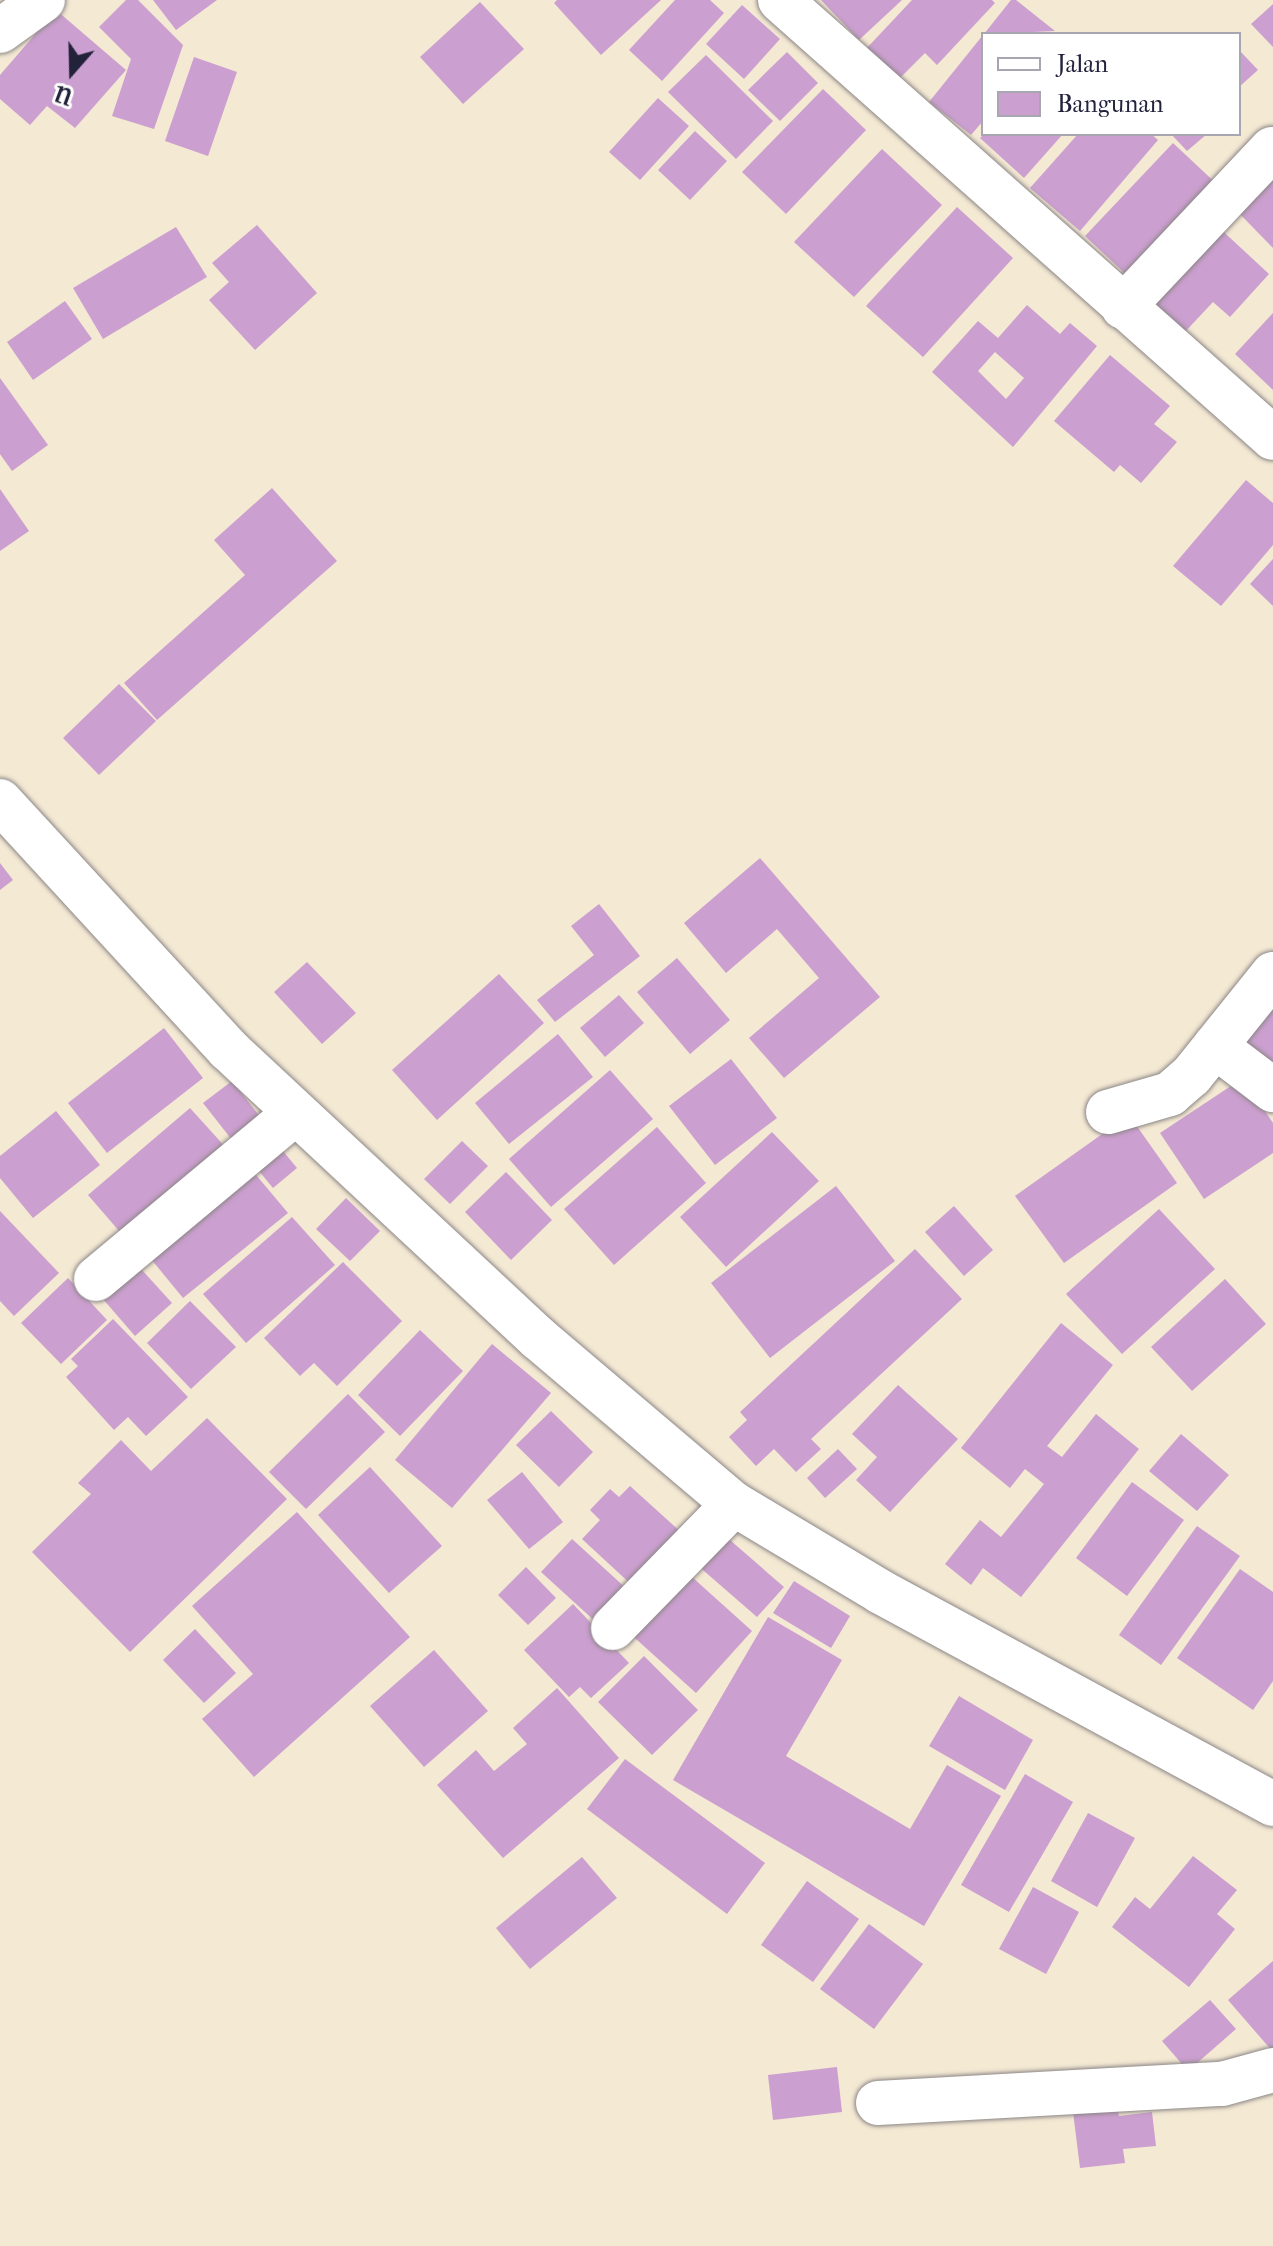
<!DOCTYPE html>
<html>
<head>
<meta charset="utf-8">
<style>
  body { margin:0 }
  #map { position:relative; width:1273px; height:2246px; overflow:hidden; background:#f4e9d3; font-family:"IM FELL French Canon",serif }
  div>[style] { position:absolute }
  .building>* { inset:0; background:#cb9fcf }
  .roads { filter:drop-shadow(0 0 2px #8b8687) drop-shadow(0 0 2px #8b8687) }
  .minor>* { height:44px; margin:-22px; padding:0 22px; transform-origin:22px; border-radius:22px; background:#fff }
  .major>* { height:44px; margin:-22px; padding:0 22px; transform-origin:22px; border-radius:22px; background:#fff }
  span { translate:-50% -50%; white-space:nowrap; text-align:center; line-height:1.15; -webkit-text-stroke:7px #fff; paint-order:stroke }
  .legend { position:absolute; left:981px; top:32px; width:260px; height:104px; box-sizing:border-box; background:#fff; border:2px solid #a7a7b1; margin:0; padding:10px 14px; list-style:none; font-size:24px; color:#22223b }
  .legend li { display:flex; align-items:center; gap:16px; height:40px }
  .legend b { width:40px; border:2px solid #a7a7b1 }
  .north { position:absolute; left:32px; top:32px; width:80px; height:80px; -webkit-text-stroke:6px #fff; paint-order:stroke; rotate:200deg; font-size:22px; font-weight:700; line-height:32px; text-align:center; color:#22223b }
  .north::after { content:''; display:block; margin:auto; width:28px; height:36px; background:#22223b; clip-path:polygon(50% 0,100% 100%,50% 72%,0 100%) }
</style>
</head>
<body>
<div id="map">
  <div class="building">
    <div style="clip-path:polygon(126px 0,138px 0,183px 45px,154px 129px,112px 116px,131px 59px,99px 27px)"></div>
    <div style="clip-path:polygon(153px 0,217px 0,176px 30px)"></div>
    <div style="clip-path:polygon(557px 0,661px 0,601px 55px,554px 3px)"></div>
    <div style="clip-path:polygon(675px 0,710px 0,724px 13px,662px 81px,629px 50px)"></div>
    <div style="clip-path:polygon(821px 0,902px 0,859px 40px)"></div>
    <div style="clip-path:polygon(912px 0,992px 0,995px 3px,937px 65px,925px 53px,898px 80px,865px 50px)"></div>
    <div style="clip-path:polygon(1011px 0,1016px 0,1055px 31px,984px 34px)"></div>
    <div style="clip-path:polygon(480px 2px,524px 49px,463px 104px,420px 57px)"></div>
    <div style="clip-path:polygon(1273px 4px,1273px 47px,1251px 24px)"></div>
    <div style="clip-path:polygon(742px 5px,780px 39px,744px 79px,706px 44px)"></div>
    <div style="clip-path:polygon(56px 10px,126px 70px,75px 128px,47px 106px,30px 125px,0 99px,0 75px)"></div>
    <div style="clip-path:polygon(983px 35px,983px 121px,971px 135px,929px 102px)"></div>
    <div style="clip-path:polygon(1239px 50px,1258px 70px,1239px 87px)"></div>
    <div style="clip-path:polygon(787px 52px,818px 83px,780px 121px,748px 90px)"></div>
    <div style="clip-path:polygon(706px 55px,773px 121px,736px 159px,668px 92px)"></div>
    <div style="clip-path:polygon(194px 57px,237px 72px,208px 156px,165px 141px)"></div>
    <div style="clip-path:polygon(823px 89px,866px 130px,786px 214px,742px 172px)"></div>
    <div style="clip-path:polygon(658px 98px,689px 126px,640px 180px,609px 152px)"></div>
    <div style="clip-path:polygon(695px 131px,727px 161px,690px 200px,658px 170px)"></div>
    <div style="clip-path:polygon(984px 134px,1063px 134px,1024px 178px,980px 138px)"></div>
    <div style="clip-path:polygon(1078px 134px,1151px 134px,1158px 140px,1080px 231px,1030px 188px)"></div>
    <div style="clip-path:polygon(1171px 134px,1207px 134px,1187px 151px)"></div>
    <div style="clip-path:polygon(1173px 143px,1221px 188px,1133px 281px,1085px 236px)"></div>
    <div style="clip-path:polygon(882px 149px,942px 205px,854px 297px,794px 242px)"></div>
    <div style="clip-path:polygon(1273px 171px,1273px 248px,1234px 208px)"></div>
    <div style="clip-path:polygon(957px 207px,1013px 258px,923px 357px,866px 306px)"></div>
    <div style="clip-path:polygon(1213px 222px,1269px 274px,1230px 317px,1213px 302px,1183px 334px,1142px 297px)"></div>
    <div style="clip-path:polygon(257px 225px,317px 293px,255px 350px,209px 300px,229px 282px,212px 263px)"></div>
    <div style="clip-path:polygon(176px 227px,207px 277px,103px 339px,73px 288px)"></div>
    <div style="clip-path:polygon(65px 301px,92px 339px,33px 380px,7px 342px)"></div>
    <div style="clip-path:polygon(evenodd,1027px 305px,1060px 334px,1070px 323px,1097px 346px,1013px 447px,932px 372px,978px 321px,998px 338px,1027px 305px,995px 352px,1024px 378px,1006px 399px,978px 371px,995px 352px)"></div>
    <div style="clip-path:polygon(1273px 313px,1273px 390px,1235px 354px)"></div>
    <div style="clip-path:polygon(1110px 355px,1170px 406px,1154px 424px,1177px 442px,1141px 483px,1120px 465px,1114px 472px,1054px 421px)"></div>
    <div style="clip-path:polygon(0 378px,48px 445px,12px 471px,0 454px)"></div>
    <div style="clip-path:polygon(1246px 480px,1273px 503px,1273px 545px,1221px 606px,1173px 566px)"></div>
    <div style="clip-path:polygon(272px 488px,337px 561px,157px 720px,124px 683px,245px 575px,214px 540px)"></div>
    <div style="clip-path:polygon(0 489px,29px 531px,0 551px)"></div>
    <div style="clip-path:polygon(1273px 559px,1273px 606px,1250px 584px)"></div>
    <div style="clip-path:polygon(119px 684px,156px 721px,99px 775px,63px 738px)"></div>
    <div style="clip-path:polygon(760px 858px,880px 997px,784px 1078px,749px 1038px,819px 978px,777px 929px,726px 973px,684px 923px)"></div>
    <div style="clip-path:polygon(0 863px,13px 880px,0 890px)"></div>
    <div style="clip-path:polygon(599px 904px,640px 956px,555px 1022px,537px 1000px,594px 955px,571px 926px)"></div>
    <div style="clip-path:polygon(677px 958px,730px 1020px,690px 1054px,637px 992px)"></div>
    <div style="clip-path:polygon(307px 962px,356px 1013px,322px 1044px,274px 992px)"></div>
    <div style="clip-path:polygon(499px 974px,544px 1023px,437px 1120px,392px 1070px)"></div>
    <div style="clip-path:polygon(1273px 984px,1273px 1067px,1233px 1038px)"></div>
    <div style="clip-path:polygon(619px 995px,644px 1023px,605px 1057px,580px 1028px)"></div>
    <div style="clip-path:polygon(164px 1028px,203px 1078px,107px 1153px,68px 1103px)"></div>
    <div style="clip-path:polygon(558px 1034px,593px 1077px,509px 1144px,475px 1103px)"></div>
    <div style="clip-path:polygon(731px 1059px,777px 1118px,715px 1165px,669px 1106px)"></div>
    <div style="clip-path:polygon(610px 1070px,653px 1119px,551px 1207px,509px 1159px)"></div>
    <div style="clip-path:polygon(1243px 1078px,1273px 1123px,1273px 1153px,1204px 1199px,1160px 1133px)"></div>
    <div style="clip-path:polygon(232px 1081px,265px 1123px,236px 1145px,203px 1103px)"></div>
    <div style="clip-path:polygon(190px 1108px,228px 1150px,126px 1239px,88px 1195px)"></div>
    <div style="clip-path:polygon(56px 1111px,100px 1165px,33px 1218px,0 1178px,0 1156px)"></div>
    <div style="clip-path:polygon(1129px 1115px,1177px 1183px,1064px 1263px,1015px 1196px)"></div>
    <div style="clip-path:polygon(657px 1127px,706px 1183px,614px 1265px,564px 1209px)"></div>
    <div style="clip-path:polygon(772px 1132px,819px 1181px,726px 1267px,680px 1217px)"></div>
    <div style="clip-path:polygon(274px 1140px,297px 1168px,273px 1188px,249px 1159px)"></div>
    <div style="clip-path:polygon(462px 1141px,488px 1166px,450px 1204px,424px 1179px)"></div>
    <div style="clip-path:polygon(246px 1163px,288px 1213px,183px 1298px,142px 1248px)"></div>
    <div style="clip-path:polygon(506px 1172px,552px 1220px,511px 1260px,465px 1212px)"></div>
    <div style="clip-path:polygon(836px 1186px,895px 1261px,770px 1358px,711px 1283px)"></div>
    <div style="clip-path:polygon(346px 1198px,380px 1231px,350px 1261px,316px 1229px)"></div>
    <div style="clip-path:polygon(954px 1206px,993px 1250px,964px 1276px,925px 1232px)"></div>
    <div style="clip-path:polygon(1159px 1209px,1215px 1269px,1122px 1354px,1066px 1294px)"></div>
    <div style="clip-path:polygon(0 1211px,59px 1273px,14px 1316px,0 1301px)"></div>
    <div style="clip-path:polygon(292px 1217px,335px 1265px,246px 1343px,203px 1294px)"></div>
    <div style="clip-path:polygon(915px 1249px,962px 1299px,811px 1439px,821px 1449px,796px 1472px,774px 1449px,756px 1466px,729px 1437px,747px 1420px,740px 1412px)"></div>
    <div style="clip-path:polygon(132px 1259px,172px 1303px,135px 1336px,96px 1291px)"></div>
    <div style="clip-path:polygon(343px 1262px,402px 1321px,337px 1386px,314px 1363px,300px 1376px,264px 1338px)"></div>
    <div style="clip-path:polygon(68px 1278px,107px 1320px,61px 1364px,21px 1323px)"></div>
    <div style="clip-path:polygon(1225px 1279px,1266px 1324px,1192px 1391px,1151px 1347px)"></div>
    <div style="clip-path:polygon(190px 1301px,236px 1347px,191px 1389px,147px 1343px)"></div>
    <div style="clip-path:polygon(113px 1319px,188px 1397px,146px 1436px,128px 1417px,114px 1430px,66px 1377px,78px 1366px,71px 1359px)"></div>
    <div style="clip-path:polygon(1061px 1323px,1113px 1365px,1047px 1446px,1062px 1457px,1096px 1414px,1139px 1449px,1021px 1597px,983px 1568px,971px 1585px,945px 1564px,980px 1520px,1001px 1537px,1044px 1484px,1025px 1469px,1010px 1488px,961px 1448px)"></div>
    <div style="clip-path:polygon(420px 1330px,463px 1371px,400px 1436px,358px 1395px)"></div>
    <div style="clip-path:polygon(492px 1344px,551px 1393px,452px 1508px,395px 1460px)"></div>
    <div style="clip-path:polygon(898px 1385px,958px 1439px,890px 1512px,856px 1480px,877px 1457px,852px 1434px)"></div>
    <div style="clip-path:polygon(348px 1394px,385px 1432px,306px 1509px,269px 1472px)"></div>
    <div style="clip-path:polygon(551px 1411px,593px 1452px,559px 1487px,516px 1445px)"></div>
    <div style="clip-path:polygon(207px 1418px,287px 1499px,130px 1652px,32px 1552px,91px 1494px,78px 1483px,121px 1440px,151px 1471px)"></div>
    <div style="clip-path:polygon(1181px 1434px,1229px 1475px,1197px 1511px,1149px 1471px)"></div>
    <div style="clip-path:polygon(838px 1449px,857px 1469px,825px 1498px,807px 1478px)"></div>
    <div style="clip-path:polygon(370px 1467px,442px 1546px,389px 1593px,318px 1515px)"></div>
    <div style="clip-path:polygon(522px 1472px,563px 1522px,529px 1549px,487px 1500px)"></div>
    <div style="clip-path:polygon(1132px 1482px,1184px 1520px,1127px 1596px,1076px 1558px)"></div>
    <div style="clip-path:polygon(630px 1486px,683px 1534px,634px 1587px,582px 1539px,600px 1520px,590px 1510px,610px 1489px,619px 1497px)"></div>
    <div style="clip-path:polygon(297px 1512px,410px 1637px,254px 1777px,202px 1719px,253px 1674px,192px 1606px)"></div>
    <div style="clip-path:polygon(1197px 1526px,1240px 1556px,1161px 1665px,1119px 1635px)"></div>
    <div style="clip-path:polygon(723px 1534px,784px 1587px,757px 1617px,696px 1564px)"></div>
    <div style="clip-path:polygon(572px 1539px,628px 1590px,597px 1623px,541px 1572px)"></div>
    <div style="clip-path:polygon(526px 1567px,556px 1598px,528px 1625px,498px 1595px)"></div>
    <div style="clip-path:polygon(682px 1568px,752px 1631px,696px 1693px,626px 1630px)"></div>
    <div style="clip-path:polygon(1240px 1569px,1273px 1592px,1273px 1681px,1253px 1710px,1177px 1658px)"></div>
    <div style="clip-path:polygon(794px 1581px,850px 1616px,831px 1648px,773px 1613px)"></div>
    <div style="clip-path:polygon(573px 1604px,629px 1663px,591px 1698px,580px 1687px,569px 1697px,524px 1650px)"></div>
    <div style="clip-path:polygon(768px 1617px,842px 1660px,786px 1756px,910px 1829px,947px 1765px,1001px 1796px,924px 1926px,673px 1780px)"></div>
    <div style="clip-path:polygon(195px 1629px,236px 1673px,204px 1703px,163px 1660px)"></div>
    <div style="clip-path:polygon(434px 1650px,488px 1711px,424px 1767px,370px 1706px)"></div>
    <div style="clip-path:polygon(644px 1656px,698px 1710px,652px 1755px,598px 1702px)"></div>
    <div style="clip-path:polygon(557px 1688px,619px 1758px,503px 1858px,437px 1785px,476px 1750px,494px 1771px,527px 1744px,513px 1728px)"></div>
    <div style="clip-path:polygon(959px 1696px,1033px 1740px,1005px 1790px,929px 1746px)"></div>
    <div style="clip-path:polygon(625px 1759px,765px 1863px,727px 1914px,587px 1809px)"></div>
    <div style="clip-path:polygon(1025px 1774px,1073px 1802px,1009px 1912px,961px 1885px)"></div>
    <div style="clip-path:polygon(1088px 1813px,1135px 1838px,1097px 1907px,1051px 1881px)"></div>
    <div style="clip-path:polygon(1193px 1856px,1237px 1890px,1217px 1914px,1235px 1929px,1189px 1987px,1112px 1927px,1135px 1897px,1150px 1909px)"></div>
    <div style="clip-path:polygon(582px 1857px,617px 1898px,530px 1969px,496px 1928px)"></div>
    <div style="clip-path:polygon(807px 1881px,859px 1919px,813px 1982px,761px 1945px)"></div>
    <div style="clip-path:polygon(1033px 1887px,1079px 1912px,1046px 1974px,999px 1949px)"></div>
    <div style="clip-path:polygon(869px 1924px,923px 1964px,874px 2029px,820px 1989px)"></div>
    <div style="clip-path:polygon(1273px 1961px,1273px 2052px,1228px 2000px)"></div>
    <div style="clip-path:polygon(1210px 2000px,1236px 2029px,1188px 2071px,1162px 2041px)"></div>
    <div style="clip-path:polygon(837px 2067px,842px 2112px,773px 2120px,768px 2075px)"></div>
    <div style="clip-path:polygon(1117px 2107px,1119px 2116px,1152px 2112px,1156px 2146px,1123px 2149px,1125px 2163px,1080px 2168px,1073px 2112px)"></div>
  </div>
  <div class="roads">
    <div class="minor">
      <div style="left:780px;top:0;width:659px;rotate:41.62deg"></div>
      <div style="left:0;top:31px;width:53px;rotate:-35.8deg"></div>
      <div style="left:1123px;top:307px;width:217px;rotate:-46.7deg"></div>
      <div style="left:1215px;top:1046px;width:73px;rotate:37.2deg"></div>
      <div style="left:1108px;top:1112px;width:65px;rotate:-16.2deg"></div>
      <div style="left:1170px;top:1094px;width:28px;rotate:-41deg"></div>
      <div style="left:1191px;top:1076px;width:131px;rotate:-51.2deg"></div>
      <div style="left:96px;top:1279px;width:259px;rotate:-39.8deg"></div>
      <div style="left:613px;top:1628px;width:173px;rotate:-45.7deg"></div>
      <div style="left:878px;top:2103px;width:345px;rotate:-3.2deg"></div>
      <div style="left:1222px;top:2084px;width:53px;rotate:-15.4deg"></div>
    </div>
    <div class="major">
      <div style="left:0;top:801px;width:337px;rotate:47.4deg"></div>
      <div style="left:228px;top:1049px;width:424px;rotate:43deg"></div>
      <div style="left:538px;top:1338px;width:257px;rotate:40.3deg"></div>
      <div style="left:734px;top:1504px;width:171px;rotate:30.9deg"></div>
      <div style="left:881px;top:1592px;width:446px;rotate:28.4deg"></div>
    </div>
  </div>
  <ul class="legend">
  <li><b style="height:10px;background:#fff"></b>Jalan</li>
  <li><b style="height:22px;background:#cb9fcf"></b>Bangunan</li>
  </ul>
  <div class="north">U</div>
</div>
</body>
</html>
